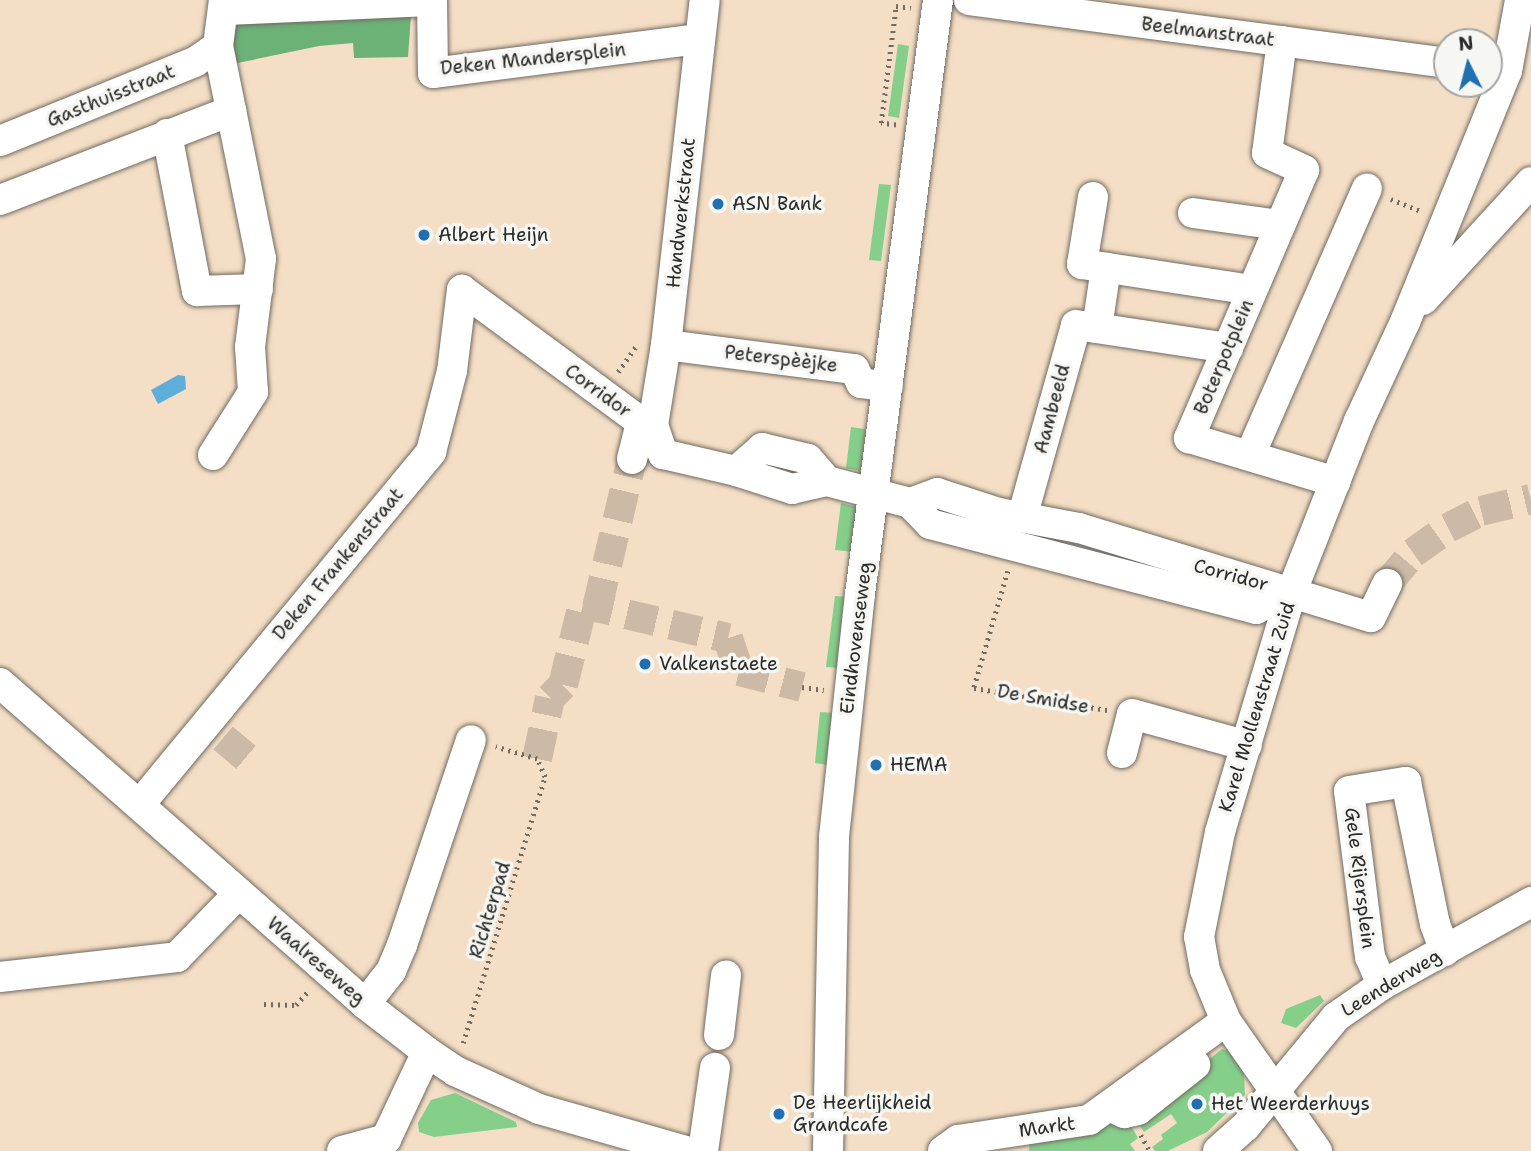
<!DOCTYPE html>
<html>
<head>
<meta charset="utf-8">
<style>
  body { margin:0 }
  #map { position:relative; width:1531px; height:1151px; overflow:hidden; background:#f4dec5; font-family:"Shantell Sans",sans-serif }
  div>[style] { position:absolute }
  .green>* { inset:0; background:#85cf8b }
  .forest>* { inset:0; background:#6cb277 }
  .water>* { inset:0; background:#5faed9 }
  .minor-tunnel>* { height:30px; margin-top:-15px; transform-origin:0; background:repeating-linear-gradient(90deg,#ccbaa6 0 30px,transparent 0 45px) }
  .path>* { height:4.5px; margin-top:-2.25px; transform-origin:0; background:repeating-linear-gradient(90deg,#716a61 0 2px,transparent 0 7px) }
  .roads { filter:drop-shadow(0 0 2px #716a61) drop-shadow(0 0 2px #716a61) }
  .minor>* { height:30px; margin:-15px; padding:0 15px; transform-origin:15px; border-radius:15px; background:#fff }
  .dots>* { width:19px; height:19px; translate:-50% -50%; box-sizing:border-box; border:4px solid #f6f6f2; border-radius:50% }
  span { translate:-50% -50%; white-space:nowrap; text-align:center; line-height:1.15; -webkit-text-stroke:7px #f6f6f2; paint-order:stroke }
  .street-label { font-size:19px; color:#2b2b2b }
  .poi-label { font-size:19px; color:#2b2b2b }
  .left { translate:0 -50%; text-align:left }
  .north { position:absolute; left:1433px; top:28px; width:70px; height:70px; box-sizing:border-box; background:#f6f6f2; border:2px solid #a5a5a2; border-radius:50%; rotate:354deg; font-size:19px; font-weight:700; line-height:28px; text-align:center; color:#2b2b2b }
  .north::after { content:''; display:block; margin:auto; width:24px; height:32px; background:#1f6fb2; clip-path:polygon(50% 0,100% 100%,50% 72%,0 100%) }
</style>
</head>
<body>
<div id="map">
  <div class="green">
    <div style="clip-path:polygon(898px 44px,909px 46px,899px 118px,888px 116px)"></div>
    <div style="clip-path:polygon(879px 184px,891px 185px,881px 261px,869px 260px)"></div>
    <div style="clip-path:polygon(851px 427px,871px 430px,866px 472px,846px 468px)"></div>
    <div style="clip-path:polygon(841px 503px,861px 508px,854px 552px,835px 550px)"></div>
    <div style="clip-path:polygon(835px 596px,849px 597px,839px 668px,826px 667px)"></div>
    <div style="clip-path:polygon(820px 712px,834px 713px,828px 765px,815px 763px)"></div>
    <div style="clip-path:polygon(1320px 995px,1324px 1001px,1296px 1028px,1281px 1023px,1286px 1009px)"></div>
    <div style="clip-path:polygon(1222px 1049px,1228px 1051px,1244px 1073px,1245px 1095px,1207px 1132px,1168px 1151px,1155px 1151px,1152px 1147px,1163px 1139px,1161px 1135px,1177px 1123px,1171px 1114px,1144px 1132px,1135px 1118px)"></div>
    <div style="clip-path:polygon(455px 1093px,516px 1122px,517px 1127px,434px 1137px,419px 1132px,418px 1123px,431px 1100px)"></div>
    <div style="clip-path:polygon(1128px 1121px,1138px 1138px,1130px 1144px,1135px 1151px,1029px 1151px,1030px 1137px)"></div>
  </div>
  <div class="forest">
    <div style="clip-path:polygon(411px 15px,408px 57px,354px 58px,353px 43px,319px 46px,233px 64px,234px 20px)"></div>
  </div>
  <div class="water">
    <div style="clip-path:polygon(178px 375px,185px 376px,186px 389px,158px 404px,151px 390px)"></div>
  </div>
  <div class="minor-tunnel">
    <div style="left:1387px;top:584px;width:40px;rotate:-50deg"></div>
    <div style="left:1413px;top:553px;width:43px;rotate:-35.5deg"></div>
    <div style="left:1448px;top:528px;width:37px;rotate:-27deg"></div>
    <div style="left:1481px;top:511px;width:51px;rotate:-13.5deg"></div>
    <div style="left:597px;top:608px;width:153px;rotate:-76.8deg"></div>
    <div style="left:223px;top:738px;width:38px;rotate:40deg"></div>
    <div style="left:537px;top:759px;width:62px;rotate:-78deg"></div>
    <div style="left:550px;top:698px;width:18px;rotate:-45deg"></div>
    <div style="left:563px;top:685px;width:83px;rotate:-76.1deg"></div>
    <div style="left:583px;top:604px;width:149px;rotate:13.2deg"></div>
    <div style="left:728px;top:638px;width:35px;rotate:72deg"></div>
    <div style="left:739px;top:671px;width:65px;rotate:14.3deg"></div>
  </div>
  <div class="path">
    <div style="left:896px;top:125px;width:15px;rotate:-172deg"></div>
    <div style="left:881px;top:123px;width:118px;rotate:-82.7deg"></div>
    <div style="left:896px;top:6px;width:15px;rotate:8deg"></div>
    <div style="left:1391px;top:199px;width:32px;rotate:22deg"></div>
    <div style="left:618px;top:372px;width:33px;rotate:-55deg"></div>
    <div style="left:1008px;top:571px;width:122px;rotate:106.2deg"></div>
    <div style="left:974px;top:688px;width:135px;rotate:9.4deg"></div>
    <div style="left:802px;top:687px;width:22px;rotate:8deg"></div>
    <div style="left:264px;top:1004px;width:32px;rotate:2deg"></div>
    <div style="left:296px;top:1005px;width:18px;rotate:-49deg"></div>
    <div style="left:463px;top:1043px;width:278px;rotate:-72.9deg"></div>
    <div style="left:545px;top:777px;width:20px;rotate:-114deg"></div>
    <div style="left:537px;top:759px;width:43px;rotate:-163.7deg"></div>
    <div style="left:1141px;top:1135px;width:18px;rotate:61deg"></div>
  </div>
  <div class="roads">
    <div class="minor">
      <div style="left:969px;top:0;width:482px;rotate:7.5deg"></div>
      <div style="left:225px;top:10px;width:207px;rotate:-2.5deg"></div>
      <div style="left:432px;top:1px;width:72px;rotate:89.2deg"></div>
      <div style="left:433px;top:73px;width:269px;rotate:-7.3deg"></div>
      <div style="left:1282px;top:41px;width:113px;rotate:97.6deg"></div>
      <div style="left:1267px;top:153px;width:41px;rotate:24.7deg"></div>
      <div style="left:1304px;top:170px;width:292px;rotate:113.2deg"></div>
      <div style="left:1189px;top:438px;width:153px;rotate:16.7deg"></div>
      <div style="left:167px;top:134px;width:160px;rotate:79.2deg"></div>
      <div style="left:197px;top:291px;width:61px;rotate:-1.9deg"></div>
      <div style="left:0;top:141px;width:210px;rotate:-22.1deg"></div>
      <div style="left:195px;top:62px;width:28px;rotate:-35deg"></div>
      <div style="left:1093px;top:197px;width:68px;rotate:99.3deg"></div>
      <div style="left:1082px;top:264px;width:172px;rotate:8.7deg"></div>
      <div style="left:0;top:200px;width:248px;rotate:-21.1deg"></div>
      <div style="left:1193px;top:213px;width:88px;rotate:7.9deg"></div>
      <div style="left:1423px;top:300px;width:160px;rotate:-47.5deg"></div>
      <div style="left:1097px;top:328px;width:61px;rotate:-81.5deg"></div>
      <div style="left:666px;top:345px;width:190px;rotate:7.3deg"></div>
      <div style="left:854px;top:369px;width:16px;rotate:63deg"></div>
      <div style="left:861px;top:383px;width:27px;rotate:8deg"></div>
      <div style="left:653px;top:425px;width:81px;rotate:-80.8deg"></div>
      <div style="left:666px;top:345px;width:347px;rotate:-83.6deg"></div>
      <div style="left:213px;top:455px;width:75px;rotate:-57.6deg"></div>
      <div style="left:253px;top:392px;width:45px;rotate:-93.8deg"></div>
      <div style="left:250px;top:347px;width:89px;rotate:-82.9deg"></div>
      <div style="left:261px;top:259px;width:217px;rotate:-101.4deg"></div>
      <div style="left:218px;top:46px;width:46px;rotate:-82.6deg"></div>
      <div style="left:1250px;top:455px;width:291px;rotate:-66.3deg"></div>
      <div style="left:632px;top:459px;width:38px;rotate:-76deg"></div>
      <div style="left:736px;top:471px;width:59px;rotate:17.8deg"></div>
      <div style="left:792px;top:489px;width:36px;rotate:-13deg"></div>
      <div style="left:827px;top:481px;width:86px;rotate:14.8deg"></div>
      <div style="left:910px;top:503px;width:29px;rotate:46deg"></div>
      <div style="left:930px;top:524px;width:337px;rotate:14.6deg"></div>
      <div style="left:1256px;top:609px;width:40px;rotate:-26.6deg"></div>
      <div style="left:910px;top:503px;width:29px;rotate:-20deg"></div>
      <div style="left:937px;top:493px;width:65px;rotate:17.9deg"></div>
      <div style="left:999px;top:513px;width:81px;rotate:10.6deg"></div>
      <div style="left:1079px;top:528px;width:305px;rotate:17deg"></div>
      <div style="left:1371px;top:617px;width:37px;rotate:-64deg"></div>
      <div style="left:1023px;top:514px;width:196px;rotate:-74.3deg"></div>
      <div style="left:1076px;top:325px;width:154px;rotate:8.6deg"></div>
      <div style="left:0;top:683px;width:486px;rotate:41.3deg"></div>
      <div style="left:365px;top:1004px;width:78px;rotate:37.7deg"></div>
      <div style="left:427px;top:1052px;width:34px;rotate:34deg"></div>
      <div style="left:455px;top:1071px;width:92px;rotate:24.3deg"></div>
      <div style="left:539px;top:1109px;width:152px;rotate:16deg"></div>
      <div style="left:1122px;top:753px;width:40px;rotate:-75.6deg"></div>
      <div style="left:1132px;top:714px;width:119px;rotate:15.5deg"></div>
      <div style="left:140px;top:804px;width:457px;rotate:-50.4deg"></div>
      <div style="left:431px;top:452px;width:84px;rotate:-75.5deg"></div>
      <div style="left:452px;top:371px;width:82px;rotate:-83deg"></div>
      <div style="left:462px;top:290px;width:222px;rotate:36.4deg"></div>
      <div style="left:641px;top:422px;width:12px;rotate:14deg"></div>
      <div style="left:653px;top:425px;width:31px;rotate:71deg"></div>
      <div style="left:663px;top:454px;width:75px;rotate:13.1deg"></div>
      <div style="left:736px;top:471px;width:35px;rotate:-41deg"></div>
      <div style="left:762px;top:448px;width:47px;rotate:13.4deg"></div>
      <div style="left:808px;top:459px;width:29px;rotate:49deg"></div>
      <div style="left:0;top:977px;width:178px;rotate:-6.4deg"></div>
      <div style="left:177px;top:957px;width:89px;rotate:-45.9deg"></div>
      <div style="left:1382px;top:985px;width:30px;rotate:-113deg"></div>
      <div style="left:1370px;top:957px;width:167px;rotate:-97.2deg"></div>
      <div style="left:1349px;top:791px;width:58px;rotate:-9deg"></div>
      <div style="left:1406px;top:782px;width:145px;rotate:78.5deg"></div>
      <div style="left:1435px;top:924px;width:29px;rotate:70deg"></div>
      <div style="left:365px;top:1004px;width:42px;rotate:-51.8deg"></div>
      <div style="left:391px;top:971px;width:28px;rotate:-67deg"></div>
      <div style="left:402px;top:945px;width:216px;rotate:-71.4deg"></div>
      <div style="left:719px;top:1035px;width:60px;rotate:-83.3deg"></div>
      <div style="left:1109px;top:1106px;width:17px;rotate:25deg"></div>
      <div style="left:1124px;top:1113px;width:14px;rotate:-12deg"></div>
      <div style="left:1138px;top:1110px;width:73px;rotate:-38.3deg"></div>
      <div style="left:342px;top:1151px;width:46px;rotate:-15.3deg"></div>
      <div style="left:386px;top:1139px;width:96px;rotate:-64.8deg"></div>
      <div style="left:703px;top:1151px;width:84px;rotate:-81.8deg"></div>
      <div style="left:828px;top:1151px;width:314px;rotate:-88.9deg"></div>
      <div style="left:834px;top:837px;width:244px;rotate:-83.9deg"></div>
      <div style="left:860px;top:594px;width:599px;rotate:-82.52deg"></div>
      <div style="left:943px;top:1151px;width:19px;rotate:-36deg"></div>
      <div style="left:958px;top:1140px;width:133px;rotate:-8.7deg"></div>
      <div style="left:1089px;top:1120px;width:169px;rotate:-35.9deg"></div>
      <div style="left:1218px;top:1151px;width:36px;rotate:-42deg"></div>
      <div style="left:1245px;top:1127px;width:143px;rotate:-50.4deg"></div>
      <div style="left:1336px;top:1017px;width:56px;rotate:-34.8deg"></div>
      <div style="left:1382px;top:985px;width:171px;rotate:-29.1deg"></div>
      <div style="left:1317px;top:1151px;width:159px;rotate:-125deg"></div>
      <div style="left:1226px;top:1021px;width:55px;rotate:-112.4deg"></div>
      <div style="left:1205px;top:970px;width:34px;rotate:-100deg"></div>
      <div style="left:1199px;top:937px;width:107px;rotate:-78.7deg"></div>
      <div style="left:1220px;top:832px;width:252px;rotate:-73.4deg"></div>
      <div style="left:1292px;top:591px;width:183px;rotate:-68.5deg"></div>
      <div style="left:1359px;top:421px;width:109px;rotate:-65.1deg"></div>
      <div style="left:1405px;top:322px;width:271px;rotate:-67.9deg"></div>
      <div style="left:1507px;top:71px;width:72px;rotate:-79.6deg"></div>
    </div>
  </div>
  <div class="dots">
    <div style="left:718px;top:204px;background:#1f6fb2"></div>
    <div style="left:424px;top:235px;background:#1f6fb2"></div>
    <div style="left:645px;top:664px;background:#1f6fb2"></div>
    <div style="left:876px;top:765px;background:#1f6fb2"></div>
    <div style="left:1197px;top:1104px;background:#1f6fb2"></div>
    <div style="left:779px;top:1114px;background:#1f6fb2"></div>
  </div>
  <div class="street-label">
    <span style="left:1208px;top:32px;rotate:7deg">Beelmanstraat</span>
    <span style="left:533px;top:59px;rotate:-6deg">Deken Mandersplein</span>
    <span style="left:111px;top:96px;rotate:-22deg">Gasthuisstraat</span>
    <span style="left:681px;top:213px;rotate:-84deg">Handwerkstraat</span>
    <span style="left:1224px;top:357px;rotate:-67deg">Boterpotplein</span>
    <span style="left:781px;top:359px;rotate:7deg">Peterspèèjke</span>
    <span style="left:598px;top:391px;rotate:36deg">Corridor</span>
    <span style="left:1052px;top:409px;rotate:-75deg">Aambeeld</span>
    <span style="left:338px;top:564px;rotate:-50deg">Deken Frankenstraat</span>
    <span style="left:1231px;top:575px;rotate:15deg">Corridor</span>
    <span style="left:856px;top:638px;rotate:-83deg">Eindhovenseweg</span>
    <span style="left:1043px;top:699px;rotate:10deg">De Smidse</span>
    <span style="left:1257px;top:707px;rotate:-73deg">Karel Mollenstraat Zuid</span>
    <span style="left:1360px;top:878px;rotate:83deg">Gele Rijersplein</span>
    <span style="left:490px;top:910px;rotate:-73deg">Richterpad</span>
    <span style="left:316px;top:961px;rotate:41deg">Waalreseweg</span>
    <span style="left:1391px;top:983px;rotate:-31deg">Leenderweg</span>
    <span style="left:1047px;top:1127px;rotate:-8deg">Markt</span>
  </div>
  <div class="poi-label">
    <span class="left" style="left:732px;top:204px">ASN Bank</span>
    <span class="left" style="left:438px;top:235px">Albert Heijn</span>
    <span class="left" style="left:659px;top:664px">Valkenstaete</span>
    <span class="left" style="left:890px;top:765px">HEMA</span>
    <span class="left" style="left:793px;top:1114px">De Heerlijkheid<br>Grandcafe</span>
    <span class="left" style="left:1211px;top:1104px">Het Weerderhuys</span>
  </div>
  <div class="north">N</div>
</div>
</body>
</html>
